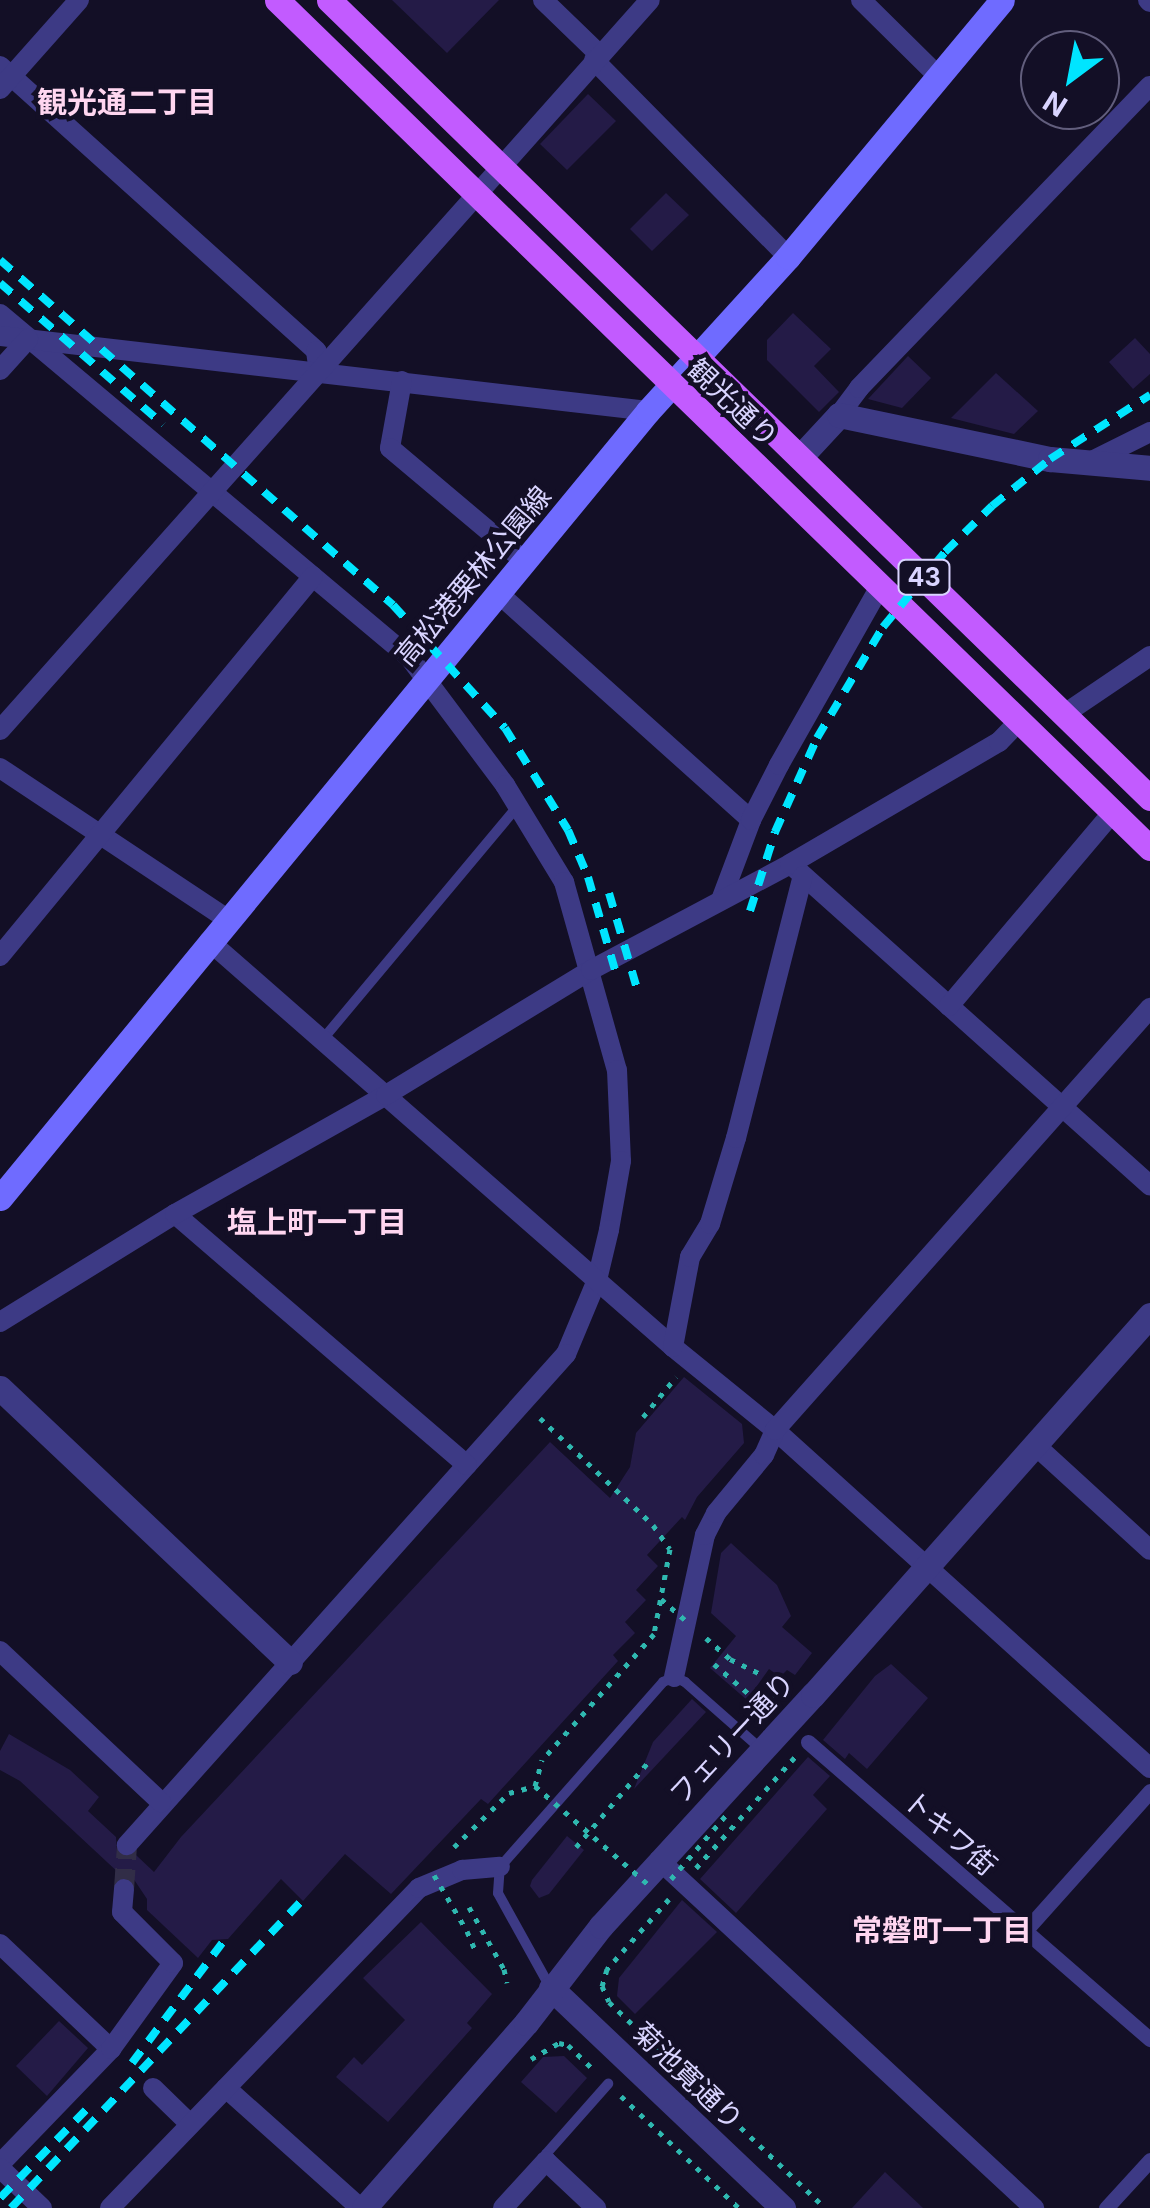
<!DOCTYPE html>
<html>
<head>
<meta charset="utf-8">
<style>
  body { margin:0 }
  #map { position:relative; width:1150px; height:2208px; overflow:hidden; background:#130f26; font-family:Inter,"Noto Sans JP",sans-serif }
  div>[style] { position:absolute }
  .building>* { inset:0; background:#241b47 }
  .minor-tunnel>* { height:20px; margin-top:-10px; transform-origin:0; background:repeating-linear-gradient(90deg,#312d47 0 20px,transparent 0 30px) }
  .path>* { height:5px; margin-top:-2.5px; transform-origin:0; background:repeating-linear-gradient(90deg,#2fb8b0 0 5px,transparent 0 13px) }
  .service>* { height:10px; margin:-5px; padding:0 5px; transform-origin:5px; border-radius:5px; background:#3d3a85 }
  .pedestrian>* { height:15px; margin:-7.5px; padding:0 7.5px; transform-origin:7.5px; border-radius:7.5px; background:#3d3a85 }
  .minor>* { height:20px; margin:-10px; padding:0 10px; transform-origin:10px; border-radius:10px; background:#3d3a85 }
  .tertiary>* { height:25px; margin:-12.5px; padding:0 12.5px; transform-origin:12.5px; border-radius:12.5px; background:#3d3a85 }
  .secondary>* { height:25px; margin:-12.5px; padding:0 12.5px; transform-origin:12.5px; border-radius:12.5px; background:#6f6bff }
  .primary>* { height:25px; margin:-12.5px; padding:0 12.5px; transform-origin:12.5px; border-radius:12.5px; background:#c25bff }
  .rail>* { height:8px; margin-top:-4px; transform-origin:0; background:repeating-linear-gradient(90deg,#00e5ff 0 15px,transparent 0 27px) }
  .path-bridge>* { height:5px; margin-top:-2.5px; transform-origin:0; background:repeating-linear-gradient(90deg,#2fb8b0 0 5px,transparent 0 13px) }
  span { translate:-50% -50%; white-space:nowrap; text-align:center; line-height:1.15; -webkit-text-stroke:9px #130f26; paint-order:stroke }
  .shield-label span { padding:2px 8px; background:#130f26; border:2px solid; border-radius:8px; -webkit-text-stroke-width:0 }
  .shield-label { font-size:25px; color:#d9d4ff; font-weight:700 }
  .street-label { font-size:28px; color:#d9d4ff }
  .neighbourhood-label { font-size:30px; color:#ffd6f0; font-weight:700 }
  .north { position:absolute; left:1020px; top:30px; width:100px; height:100px; box-sizing:border-box; background:#130f26; border:2px solid #625e7d; border-radius:50%; rotate:212deg; font-size:28px; font-weight:700; line-height:40px; text-align:center; color:#d9d4ff }
  .north::after { content:''; display:block; margin:auto; width:35px; height:45px; background:#00e5ff; clip-path:polygon(50% 0,100% 100%,50% 72%,0 100%) }
</style>
</head>
<body>
<div id="map">
  <div class="building">
    <div style="clip-path:polygon(392px 0,499px 0,447px 53px)"></div>
    <div style="clip-path:polygon(588px 94px,616px 121px,567px 170px,540px 144px)"></div>
    <div style="clip-path:polygon(666px 193px,689px 215px,652px 251px,630px 229px)"></div>
    <div style="clip-path:polygon(793px 313px,831px 349px,814px 366px,839px 392px,819px 412px,767px 360px,767px 340px)"></div>
    <div style="clip-path:polygon(1135px 338px,1150px 354px,1150px 374px,1133px 389px,1109px 362px)"></div>
    <div style="clip-path:polygon(908px 356px,931px 378px,902px 408px,868px 399px)"></div>
    <div style="clip-path:polygon(996px 373px,1038px 411px,1014px 434px,951px 418px)"></div>
    <div style="clip-path:polygon(684px 1377px,742px 1424px,744px 1443px,697px 1497px,685px 1520px,682px 1517px,647px 1555px,658px 1566px,636px 1590px,646px 1600px,625px 1622px,635px 1633px,613px 1655px,618px 1661px,488px 1804px,481px 1799px,391px 1894px,345px 1854px,303px 1901px,281px 1879px,228px 1939px,212px 1940px,198px 1958px,147px 1910px,147px 1899px,133px 1878px,122px 1876px,20px 1781px,0 1770px,0 1751px,9px 1734px,70px 1770px,99px 1797px,88px 1811px,116px 1837px,117px 1854px,125px 1859px,136px 1855px,154px 1872px,181px 1837px,550px 1442px,610px 1498px,630px 1467px,636px 1433px)"></div>
    <div style="clip-path:polygon(731px 1543px,777px 1585px,791px 1616px,782px 1627px,812px 1653px,795px 1675px,787px 1670px,780px 1677px,769px 1669px,747px 1700px,710px 1668px,736px 1636px,711px 1613px,721px 1553px)"></div>
    <div style="clip-path:polygon(891px 1664px,928px 1698px,867px 1769px,849px 1753px,845px 1759px,823px 1740px,875px 1676px)"></div>
    <div style="clip-path:polygon(692px 1699px,706px 1712px,634px 1789px,653px 1742px)"></div>
    <div style="clip-path:polygon(808px 1757px,830px 1776px,813px 1795px,827px 1809px,736px 1913px,700px 1879px)"></div>
    <div style="clip-path:polygon(567px 1836px,584px 1850px,549px 1894px,539px 1898px,530px 1886px,532px 1880px)"></div>
    <div style="clip-path:polygon(682px 1900px,717px 1932px,635px 2014px,617px 1996px,619px 1978px)"></div>
    <div style="clip-path:polygon(421px 1922px,492px 1994px,467px 2023px,472px 2028px,388px 2122px,336px 2077px,354px 2057px,362px 2065px,405px 2020px,363px 1978px)"></div>
    <div style="clip-path:polygon(59px 2021px,88px 2048px,47px 2096px,16px 2066px)"></div>
    <div style="clip-path:polygon(564px 2056px,587px 2078px,556px 2113px,521px 2082px,543px 2057px)"></div>
    <div style="clip-path:polygon(885px 2172px,923px 2208px,852px 2208px)"></div>
  </div>
  <div class="minor-tunnel">
    <div style="left:124px;top:1889px;width:44px;rotate:-86.1deg"></div>
  </div>
  <div class="path">
    <div style="left:643px;top:1417px;width:52px;rotate:-50.5deg"></div>
    <div style="left:706px;top:1638px;width:32px;rotate:41deg"></div>
    <div style="left:730px;top:1659px;width:34px;rotate:26deg"></div>
    <div style="left:714px;top:1664px;width:55px;rotate:40.6deg"></div>
    <div style="left:756px;top:1700px;width:20px;rotate:-9deg"></div>
    <div style="left:535px;top:1786px;width:27px;rotate:-75deg"></div>
    <div style="left:454px;top:1847px;width:77px;rotate:-44.5deg"></div>
    <div style="left:576px;top:1847px;width:116px;rotate:-49.6deg"></div>
    <div style="left:696px;top:1868px;width:149px;rotate:-48.3deg"></div>
    <div style="left:669px;top:1899px;width:94px;rotate:131.5deg"></div>
    <div style="left:607px;top:1969px;width:18px;rotate:106deg"></div>
    <div style="left:602px;top:1986px;width:17px;rotate:66deg"></div>
    <div style="left:609px;top:2002px;width:298px;rotate:43.6deg"></div>
    <div style="left:469px;top:1907px;width:71px;rotate:60.6deg"></div>
    <div style="left:504px;top:1969px;width:14px;rotate:78deg"></div>
    <div style="left:467px;top:1931px;width:23px;rotate:67deg"></div>
    <div style="left:531px;top:2059px;width:32px;rotate:-30deg"></div>
    <div style="left:559px;top:2043px;width:9px;rotate:13deg"></div>
    <div style="left:568px;top:2045px;width:37px;rotate:44deg"></div>
    <div style="left:621px;top:2096px;width:163px;rotate:43.5deg"></div>
  </div>
  <div class="service">
    <div style="left:323px;top:1039px;width:304px;rotate:-50.1deg"></div>
    <div style="left:550px;top:1987px;width:107px;rotate:-119deg"></div>
    <div style="left:498px;top:1893px;width:26px;rotate:-86deg"></div>
    <div style="left:500px;top:1867px;width:247px;rotate:-48.6deg"></div>
    <div style="left:663px;top:1682px;width:12px;rotate:-24deg"></div>
    <div style="left:674px;top:1677px;width:12px;rotate:24deg"></div>
    <div style="left:685px;top:1682px;width:101px;rotate:41.4deg"></div>
    <div style="left:546px;top:2160px;width:6px;rotate:-90deg"></div>
    <div style="left:546px;top:2154px;width:94px;rotate:-48.5deg"></div>
  </div>
  <div class="pedestrian">
    <div style="left:808px;top:1742px;width:453px;rotate:41deg"></div>
    <div style="left:1024px;top:1932px;width:189px;rotate:-48.2deg"></div>
    <div style="left:1106px;top:2208px;width:65px;rotate:-47.5deg"></div>
  </div>
  <div class="minor">
    <div style="left:543px;top:0;width:78px;rotate:44deg"></div>
    <div style="left:861px;top:0;width:108px;rotate:44.6deg"></div>
    <div style="left:1148px;top:0;width:3px;rotate:45deg"></div>
    <div style="left:594px;top:60px;width:276px;rotate:45.4deg"></div>
    <div style="left:0;top:66px;width:426px;rotate:42deg"></div>
    <div style="left:316px;top:351px;width:21px;rotate:82deg"></div>
    <div style="left:0;top:89px;width:119px;rotate:-48.4deg"></div>
    <div style="left:0;top:314px;width:535px;rotate:40deg"></div>
    <div style="left:410px;top:658px;width:159px;rotate:53.2deg"></div>
    <div style="left:505px;top:785px;width:114px;rotate:58.7deg"></div>
    <div style="left:564px;top:882px;width:195px;rotate:74.3deg"></div>
    <div style="left:617px;top:1070px;width:91px;rotate:87.5deg"></div>
    <div style="left:621px;top:1161px;width:70px;rotate:99.9deg"></div>
    <div style="left:609px;top:1230px;width:51px;rotate:103.5deg"></div>
    <div style="left:597px;top:1280px;width:80px;rotate:112.7deg"></div>
    <div style="left:566px;top:1354px;width:659px;rotate:131.8deg"></div>
    <div style="left:0;top:336px;width:652px;rotate:6.6deg"></div>
    <div style="left:0;top:370px;width:42px;rotate:-47.9deg"></div>
    <div style="left:402px;top:381px;width:68px;rotate:100.2deg"></div>
    <div style="left:390px;top:448px;width:175px;rotate:40.1deg"></div>
    <div style="left:839px;top:415px;width:34px;rotate:-53deg"></div>
    <div style="left:859px;top:388px;width:419px;rotate:-46.1deg"></div>
    <div style="left:1088px;top:463px;width:69px;rotate:-26.6deg"></div>
    <div style="left:498px;top:593px;width:340px;rotate:41.9deg"></div>
    <div style="left:1063px;top:715px;width:105px;rotate:-34.1deg"></div>
    <div style="left:0;top:730px;width:977px;rotate:-48.32deg"></div>
    <div style="left:0;top:768px;width:273px;rotate:33.6deg"></div>
    <div style="left:796px;top:869px;width:475px;rotate:41.8deg"></div>
    <div style="left:721px;top:900px;width:85px;rotate:-69.4deg"></div>
    <div style="left:751px;top:820px;width:62px;rotate:-63deg"></div>
    <div style="left:779px;top:765px;width:207px;rotate:-60.5deg"></div>
    <div style="left:209px;top:941px;width:617px;rotate:41.19deg"></div>
    <div style="left:673px;top:1347px;width:132px;rotate:39.1deg"></div>
    <div style="left:775px;top:1430px;width:505px;rotate:42.03deg"></div>
    <div style="left:0;top:956px;width:492px;rotate:-50.5deg"></div>
    <div style="left:949px;top:1006px;width:254px;rotate:-49.8deg"></div>
    <div style="left:175px;top:1214px;width:385px;rotate:40.7deg"></div>
    <div style="left:0;top:1322px;width:206px;rotate:-31.7deg"></div>
    <div style="left:175px;top:1214px;width:242px;rotate:-29.4deg"></div>
    <div style="left:386px;top:1095px;width:240px;rotate:-31.4deg"></div>
    <div style="left:591px;top:970px;width:225px;rotate:-28deg"></div>
    <div style="left:790px;top:864px;width:242px;rotate:-30.3deg"></div>
    <div style="left:999px;top:742px;width:30px;rotate:-46deg"></div>
    <div style="left:673px;top:1347px;width:92px;rotate:-79.3deg"></div>
    <div style="left:690px;top:1257px;width:39px;rotate:-59deg"></div>
    <div style="left:710px;top:1224px;width:90px;rotate:-73.2deg"></div>
    <div style="left:736px;top:1138px;width:270px;rotate:-75.7deg"></div>
    <div style="left:1034px;top:1444px;width:157px;rotate:42.4deg"></div>
    <div style="left:0;top:1651px;width:221px;rotate:43.2deg"></div>
    <div style="left:674px;top:1677px;width:145px;rotate:-77.7deg"></div>
    <div style="left:705px;top:1535px;width:25px;rotate:-63deg"></div>
    <div style="left:716px;top:1513px;width:75px;rotate:-50.4deg"></div>
    <div style="left:764px;top:1455px;width:27px;rotate:-66deg"></div>
    <div style="left:775px;top:1430px;width:565px;rotate:-48.37deg"></div>
    <div style="left:659px;top:1860px;width:512px;rotate:42.86deg"></div>
    <div style="left:0;top:1944px;width:153px;rotate:43.4deg"></div>
    <div style="left:153px;top:2088px;width:52px;rotate:44.2deg"></div>
    <div style="left:226px;top:2088px;width:180px;rotate:41.8deg"></div>
    <div style="left:0;top:2164px;width:160px;rotate:-46deg"></div>
    <div style="left:111px;top:2049px;width:106px;rotate:-54.2deg"></div>
    <div style="left:173px;top:1963px;width:72px;rotate:-135deg"></div>
    <div style="left:122px;top:1912px;width:23px;rotate:-85deg"></div>
    <div style="left:0;top:2168px;width:58px;rotate:43.6deg"></div>
    <div style="left:110px;top:2208px;width:445px;rotate:-46deg"></div>
    <div style="left:419px;top:1888px;width:47px;rotate:-22.7deg"></div>
    <div style="left:462px;top:1870px;width:38px;rotate:-5deg"></div>
    <div style="left:503px;top:2208px;width:64px;rotate:-47.5deg"></div>
    <div style="left:546px;top:2161px;width:69px;rotate:43.2deg"></div>
  </div>
  <div class="tertiary">
    <div style="left:801px;top:456px;width:56px;rotate:-47.2deg"></div>
    <div style="left:839px;top:415px;width:216px;rotate:11.8deg"></div>
    <div style="left:1050px;top:459px;width:100px;rotate:5.1deg"></div>
    <div style="left:0;top:1388px;width:399px;rotate:43.4deg"></div>
    <div style="left:551px;top:1988px;width:320px;rotate:43.5deg"></div>
    <div style="left:364px;top:2208px;width:246px;rotate:-48.8deg"></div>
    <div style="left:526px;top:2023px;width:123px;rotate:-52.3deg"></div>
    <div style="left:601px;top:1926px;width:314px;rotate:-47.5deg"></div>
    <div style="left:813px;top:1695px;width:508px;rotate:-48.43deg"></div>
  </div>
  <div class="secondary">
    <div style="left:0;top:1198px;width:1019px;rotate:-50.53deg"></div>
    <div style="left:648px;top:411px;width:208px;rotate:-47.7deg"></div>
    <div style="left:788px;top:257px;width:334px;rotate:-50.2deg"></div>
  </div>
  <div class="primary">
    <div style="left:277px;top:0;width:1217px;rotate:44.17deg"></div>
    <div style="left:329px;top:0;width:1145px;rotate:44.19deg"></div>
  </div>
  <div class="rail">
    <div style="left:0;top:260px;width:523px;rotate:41.28deg"></div>
    <div style="left:393px;top:605px;width:166px;rotate:47.7deg"></div>
    <div style="left:505px;top:728px;width:120px;rotate:58.3deg"></div>
    <div style="left:568px;top:830px;width:51px;rotate:66.9deg"></div>
    <div style="left:588px;top:877px;width:107px;rotate:73.8deg"></div>
    <div style="left:0;top:283px;width:216px;rotate:40.9deg"></div>
    <div style="left:609px;top:893px;width:100px;rotate:73.7deg"></div>
    <div style="left:750px;top:911px;width:83px;rotate:-72.4deg"></div>
    <div style="left:775px;top:832px;width:103px;rotate:-65.9deg"></div>
    <div style="left:817px;top:738px;width:129px;rotate:-59.3deg"></div>
    <div style="left:883px;top:627px;width:97px;rotate:-50.4deg"></div>
    <div style="left:945px;top:552px;width:66px;rotate:-44.4deg"></div>
    <div style="left:992px;top:506px;width:75px;rotate:-39deg"></div>
    <div style="left:1050px;top:459px;width:119px;rotate:-32.6deg"></div>
    <div style="left:132px;top:2063px;width:155px;rotate:-53.1deg"></div>
    <div style="left:0;top:2198px;width:124px;rotate:-45.7deg"></div>
    <div style="left:11px;top:2208px;width:424px;rotate:-46.6deg"></div>
  </div>
  <div class="path-bridge">
    <div style="left:540px;top:1418px;width:156px;rotate:43.4deg"></div>
    <div style="left:653px;top:1525px;width:29px;rotate:55deg"></div>
    <div style="left:670px;top:1549px;width:86px;rotate:100.7deg"></div>
    <div style="left:654px;top:1634px;width:169px;rotate:131.6deg"></div>
    <div style="left:661px;top:1599px;width:33px;rotate:41deg"></div>
    <div style="left:509px;top:1793px;width:27px;rotate:-15deg"></div>
    <div style="left:535px;top:1786px;width:151px;rotate:41deg"></div>
    <div style="left:434px;top:1875px;width:65px;rotate:59.5deg"></div>
    <div style="left:671px;top:1879px;width:84px;rotate:-49.3deg"></div>
  </div>
  <div class="shield-label">
    <span style="left:924px;top:577px">43</span>
  </div>
  <div class="street-label">
    <span style="left:733px;top:403px;rotate:44deg">観光通り</span>
    <span style="left:473px;top:576px;rotate:-50deg">高松港栗林公園線</span>
    <span style="left:732px;top:1738px;rotate:-47deg">フェリー通り</span>
    <span style="left:950px;top:1833px;rotate:41deg">トキワ街</span>
    <span style="left:688px;top:2076px;rotate:44deg">菊池寛通り</span>
  </div>
  <div class="neighbourhood-label">
    <span style="left:127px;top:102px">観光通二丁目</span>
    <span style="left:317px;top:1222px">塩上町一丁目</span>
    <span style="left:942px;top:1930px">常磐町一丁目</span>
  </div>
  <div class="north">N</div>
</div>
</body>
</html>
